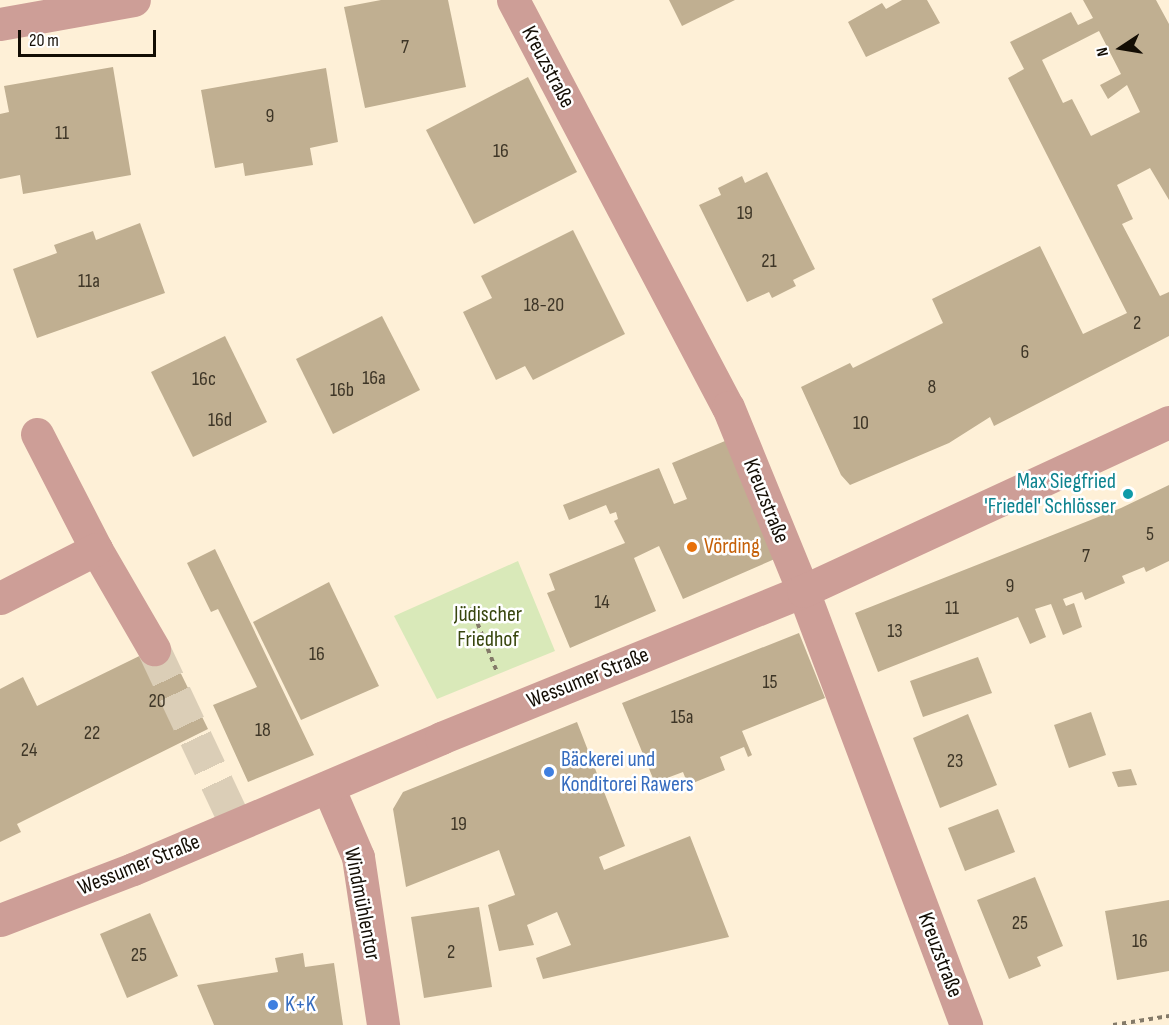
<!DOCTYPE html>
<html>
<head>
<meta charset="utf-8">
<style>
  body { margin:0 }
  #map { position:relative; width:1169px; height:1025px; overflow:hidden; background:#fef0d7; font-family:"Sofia Sans Condensed",sans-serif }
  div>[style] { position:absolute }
  .green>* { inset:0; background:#d9e9b9 }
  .building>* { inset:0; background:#c0af91 }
  .minor-tunnel>* { height:33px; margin-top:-16.5px; transform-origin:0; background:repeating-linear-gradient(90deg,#dbceb7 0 33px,transparent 0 49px) }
  .path>* { height:4px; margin-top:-2px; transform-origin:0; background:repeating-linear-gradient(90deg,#847a69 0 4.5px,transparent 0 9px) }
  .minor>* { height:33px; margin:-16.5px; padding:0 16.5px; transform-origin:16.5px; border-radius:16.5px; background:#cd9e97 }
  .dots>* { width:16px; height:16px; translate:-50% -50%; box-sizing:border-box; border:3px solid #fff; border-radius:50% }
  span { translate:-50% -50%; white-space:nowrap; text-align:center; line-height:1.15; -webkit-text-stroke:5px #fff; paint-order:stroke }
  .number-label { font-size:20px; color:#3e3627 }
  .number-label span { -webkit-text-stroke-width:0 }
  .street-label { font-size:22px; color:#130d04 }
  .culture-label { font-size:22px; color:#0d838f }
  .right { translate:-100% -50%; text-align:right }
  .food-label { font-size:22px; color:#c56008 }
  .left { translate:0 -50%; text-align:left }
  .park-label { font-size:22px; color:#38460e }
  .shop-label { font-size:22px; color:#366cbe }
  .north { position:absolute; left:1091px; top:18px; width:60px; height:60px; -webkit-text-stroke:4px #fff; paint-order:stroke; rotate:258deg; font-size:16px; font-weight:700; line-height:24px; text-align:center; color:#130d04 }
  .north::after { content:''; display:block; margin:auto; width:21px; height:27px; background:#130d04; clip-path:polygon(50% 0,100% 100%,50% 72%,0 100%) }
  .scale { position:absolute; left:18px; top:30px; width:138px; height:27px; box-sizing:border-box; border:3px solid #130d04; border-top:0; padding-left:8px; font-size:18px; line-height:21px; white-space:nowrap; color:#130d04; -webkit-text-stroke:4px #fff; paint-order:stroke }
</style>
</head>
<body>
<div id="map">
  <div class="green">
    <div style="clip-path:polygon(518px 561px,555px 651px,437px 699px,394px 616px)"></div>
  </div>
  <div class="building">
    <div style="clip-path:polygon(381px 0,448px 0,466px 87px,365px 108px,344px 7px)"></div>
    <div style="clip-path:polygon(669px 0,735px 0,682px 26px)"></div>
    <div style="clip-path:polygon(902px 0,927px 0,940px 23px,866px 57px,848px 22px,882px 3px,886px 9px)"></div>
    <div style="clip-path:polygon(evenodd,1083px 0,1156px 0,1169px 24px,1169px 200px,1150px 168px,1117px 185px,1133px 219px,1122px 224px,1160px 296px,1169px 292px,1169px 336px,994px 426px,990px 417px,949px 443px,850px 485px,841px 475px,801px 387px,850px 363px,853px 368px,943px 323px,932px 299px,1040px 246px,1083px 334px,1127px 313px,1008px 78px,1024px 69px,1010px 42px,1071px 12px,1078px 25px,1093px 18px,1083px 0,1099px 31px,1121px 74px,1100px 85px,1108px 99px,1127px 85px,1140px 112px,1091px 136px,1072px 99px,1063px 103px,1042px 60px,1099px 31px)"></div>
    <div style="clip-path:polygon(113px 67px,131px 175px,23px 194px,20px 175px,0 179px,0 114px,9px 112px,4px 86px)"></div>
    <div style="clip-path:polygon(326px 68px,338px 142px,310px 148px,313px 165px,245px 176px,243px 163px,215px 168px,201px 90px)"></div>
    <div style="clip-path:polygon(528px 77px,577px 172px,474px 224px,426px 130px)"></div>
    <div style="clip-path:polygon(767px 172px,815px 269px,793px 280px,796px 286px,772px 298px,769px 292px,747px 302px,699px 205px,721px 195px,718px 188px,742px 176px,745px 183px)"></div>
    <div style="clip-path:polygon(140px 223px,165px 293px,37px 338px,13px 269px,57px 253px,54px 245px,93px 231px,96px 240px)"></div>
    <div style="clip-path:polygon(573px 230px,625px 334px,533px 380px,525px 366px,496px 380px,463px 312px,492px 298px,481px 276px)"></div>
    <div style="clip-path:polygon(382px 316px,420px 390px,333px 434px,296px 359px)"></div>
    <div style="clip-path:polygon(225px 336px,267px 422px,193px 457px,151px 372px)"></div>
    <div style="clip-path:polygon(725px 441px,777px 558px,683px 599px,659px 546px,634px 558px,656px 611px,570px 648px,547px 593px,555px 590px,549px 574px,625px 543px,614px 521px,618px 519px,616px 512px,610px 514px,606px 505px,569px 520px,563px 505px,659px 468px,674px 504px,687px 499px,672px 463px)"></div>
    <div style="clip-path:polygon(1169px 485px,1169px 561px,1146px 572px,1144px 567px,1122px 576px,1125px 583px,1085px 600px,1082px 592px,1063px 599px,1066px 606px,1074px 603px,1082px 627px,1063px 635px,1051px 604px,1035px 609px,1046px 637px,1030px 644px,1018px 617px,878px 672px,855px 613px,1121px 508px)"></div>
    <div style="clip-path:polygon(215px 549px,314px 755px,248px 782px,213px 705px,257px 687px,218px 609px,211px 612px,187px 563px)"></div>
    <div style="clip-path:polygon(329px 582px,379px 686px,301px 720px,253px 622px)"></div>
    <div style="clip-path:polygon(799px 633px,825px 698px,742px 731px,752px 755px,748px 757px,744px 747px,720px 757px,725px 770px,688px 785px,683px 772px,659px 781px,662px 791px,659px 793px,622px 703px)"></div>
    <div style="clip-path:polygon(166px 643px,208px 729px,17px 824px,21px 832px,0 842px,0 689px,23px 677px,37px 706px)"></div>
    <div style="clip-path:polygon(978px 657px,992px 693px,923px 717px,910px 681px)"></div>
    <div style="clip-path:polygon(1091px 712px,1106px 755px,1069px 768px,1054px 725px)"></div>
    <div style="clip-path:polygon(968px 714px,997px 785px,940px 808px,913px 738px)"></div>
    <div style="clip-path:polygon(577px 722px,625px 846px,599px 857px,604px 870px,690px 836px,729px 937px,543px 979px,536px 958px,571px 945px,557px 912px,527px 925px,534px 945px,499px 951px,488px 905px,515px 895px,499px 850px,406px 887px,393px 809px,403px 792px)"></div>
    <div style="clip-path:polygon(1131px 769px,1137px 785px,1118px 787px,1112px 772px)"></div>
    <div style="clip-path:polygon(998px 809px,1015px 852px,965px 871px,948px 828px)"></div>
    <div style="clip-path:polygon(1035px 877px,1063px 946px,1037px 957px,1041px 966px,1009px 979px,977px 900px)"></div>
    <div style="clip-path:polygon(1169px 900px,1169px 971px,1117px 980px,1105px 911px)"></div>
    <div style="clip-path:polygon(479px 907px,492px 987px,424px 998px,411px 917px)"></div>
    <div style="clip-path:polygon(150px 913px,178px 976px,127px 998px,100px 934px)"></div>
    <div style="clip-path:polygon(303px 953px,305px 967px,334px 963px,343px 1025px,214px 1025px,197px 985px,278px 972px,275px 958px)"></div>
  </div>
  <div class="minor-tunnel">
    <div style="left:154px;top:649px;width:195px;rotate:64.8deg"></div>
  </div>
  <div class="path">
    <div style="left:471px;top:607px;width:70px;rotate:68.2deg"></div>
    <div style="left:1113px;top:1025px;width:57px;rotate:-9.1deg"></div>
  </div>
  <div class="minor">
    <div style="left:513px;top:0;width:460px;rotate:62.2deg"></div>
    <div style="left:728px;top:407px;width:199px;rotate:67.8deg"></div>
    <div style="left:803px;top:591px;width:464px;rotate:69.4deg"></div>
    <div style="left:0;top:24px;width:136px;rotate:-10.2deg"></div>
    <div style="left:37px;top:434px;width:129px;rotate:62.8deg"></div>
    <div style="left:96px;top:549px;width:116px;rotate:59.9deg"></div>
    <div style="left:0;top:598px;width:108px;rotate:-27deg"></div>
    <div style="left:328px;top:787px;width:76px;rotate:66.8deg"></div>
    <div style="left:358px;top:857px;width:170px;rotate:81.5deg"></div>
    <div style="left:0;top:920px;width:142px;rotate:-21deg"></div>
    <div style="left:133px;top:869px;width:335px;rotate:-23deg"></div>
    <div style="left:441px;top:738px;width:391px;rotate:-22.1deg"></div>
    <div style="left:803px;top:591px;width:403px;rotate:-24.8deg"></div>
  </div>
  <div class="dots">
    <div style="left:1128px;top:494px;background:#0f9aa8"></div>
    <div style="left:692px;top:547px;background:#e8710a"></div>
    <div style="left:549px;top:772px;background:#3f7fe0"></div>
    <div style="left:273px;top:1005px;background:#3f7fe0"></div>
  </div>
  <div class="number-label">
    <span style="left:405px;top:47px">7</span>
    <span style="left:270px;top:116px">9</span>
    <span style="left:62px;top:133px">11</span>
    <span style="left:501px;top:151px">16</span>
    <span style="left:745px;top:213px">19</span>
    <span style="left:769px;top:261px">21</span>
    <span style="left:89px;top:281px">11a</span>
    <span style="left:544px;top:305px">18-20</span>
    <span style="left:1137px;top:323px">2</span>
    <span style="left:1025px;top:352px">6</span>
    <span style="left:374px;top:378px">16a</span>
    <span style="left:204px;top:379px">16c</span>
    <span style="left:932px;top:387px">8</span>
    <span style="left:342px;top:390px">16b</span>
    <span style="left:220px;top:420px">16d</span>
    <span style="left:861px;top:423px">10</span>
    <span style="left:1150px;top:534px">5</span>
    <span style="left:1086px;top:556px">7</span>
    <span style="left:1010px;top:586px">9</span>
    <span style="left:602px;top:602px">14</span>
    <span style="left:952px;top:608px">11</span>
    <span style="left:895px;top:631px">13</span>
    <span style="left:317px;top:654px">16</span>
    <span style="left:770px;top:682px">15</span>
    <span style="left:157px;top:701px">20</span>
    <span style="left:682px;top:717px">15a</span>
    <span style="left:263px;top:730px">18</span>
    <span style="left:92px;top:733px">22</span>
    <span style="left:29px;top:750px">24</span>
    <span style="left:955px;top:761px">23</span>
    <span style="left:459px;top:824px">19</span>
    <span style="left:1020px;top:923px">25</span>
    <span style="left:1140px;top:941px">16</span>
    <span style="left:451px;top:952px">2</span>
    <span style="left:139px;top:955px">25</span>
  </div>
  <div class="street-label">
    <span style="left:548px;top:67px;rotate:62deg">Kreuzstraße</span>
    <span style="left:766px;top:501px;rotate:68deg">Kreuzstraße</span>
    <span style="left:588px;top:678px;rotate:-22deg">Wessumer Straße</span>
    <span style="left:139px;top:865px;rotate:-22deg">Wessumer Straße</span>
    <span style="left:362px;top:904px;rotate:79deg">Windmühlentor</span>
    <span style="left:940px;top:955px;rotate:69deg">Kreuzstraße</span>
  </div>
  <div class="culture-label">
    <span class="right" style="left:1116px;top:494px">Max Siegfried<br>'Friedel' Schlösser</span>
  </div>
  <div class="food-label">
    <span class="left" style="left:704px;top:547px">Vörding</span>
  </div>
  <div class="park-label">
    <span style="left:488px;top:627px">Jüdischer<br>Friedhof</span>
  </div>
  <div class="shop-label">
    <span class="left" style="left:561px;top:772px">Bäckerei und<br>Konditorei Rawers</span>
    <span class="left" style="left:285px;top:1005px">K+K</span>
  </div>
  <div class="north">N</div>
  <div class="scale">20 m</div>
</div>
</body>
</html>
